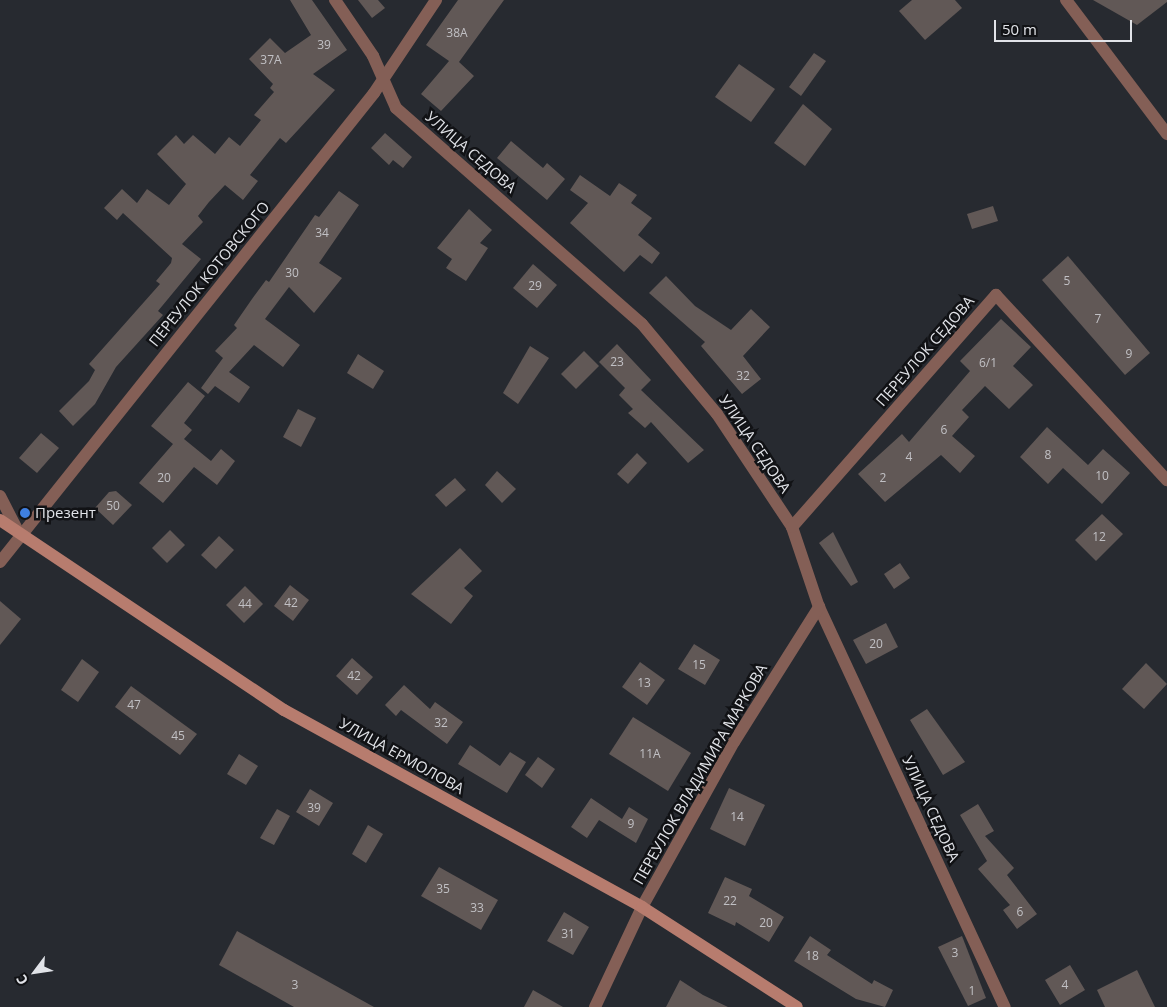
<!DOCTYPE html>
<html>
<head>
<meta charset="utf-8">
<style>
  body { margin:0 }
  #map { position:relative; width:1167px; height:1007px; overflow:hidden; background:#272a30; font-family:"Open Sans",sans-serif }
  div>[style] { position:absolute }
  .building>* { inset:0; background:#615856 }
  .street>* { height:12px; margin:-6px; padding:0 6px; transform-origin:6px; border-radius:6px; background:#845f56 }
  .secondary>* { height:12px; margin:-6px; padding:0 6px; transform-origin:6px; border-radius:6px; background:#b77c6e }
  .dots>* { width:14px; height:14px; translate:-50% -50%; box-sizing:border-box; border:2px solid #111215; border-radius:50% }
  span { translate:-50% -50%; white-space:nowrap; text-align:center; line-height:1.15; -webkit-text-stroke:5px #111215; paint-order:stroke }
  .number-label { font-size:12px; color:#c1c0c4 }
  .number-label span { -webkit-text-stroke-width:0 }
  .street-label { font-size:15px; color:#e1e3e8 }
  .poi-label { font-size:15px; color:#e1e3e8 }
  .left { translate:0 -50%; text-align:left }
  .north { position:absolute; left:10px; top:947px; width:50px; height:50px; -webkit-text-stroke:4px #111215; paint-order:stroke; rotate:239deg; font-size:14px; font-weight:700; line-height:20px; text-align:center; color:#e1e3e8 }
  .north::after { content:''; display:block; margin:auto; width:18px; height:22px; background:#e1e3e8; clip-path:polygon(50% 0,100% 100%,50% 72%,0 100%) }
  .scale { position:absolute; left:994px; top:20px; width:138px; height:22px; box-sizing:border-box; border:2px solid #e1e3e8; border-top:0; padding-left:6px; font-size:15px; line-height:18px; white-space:nowrap; color:#e1e3e8; -webkit-text-stroke:4px #111215; paint-order:stroke }
</style>
</head>
<body>
<div id="map">
  <div class="building">
    <div style="clip-path:polygon(290px 0,312px 0,347px 50px,313px 74px,335px 90px,286px 143px,280px 138px,250px 175px,258px 181px,243px 200px,225px 185px,209px 202px,198px 216px,203px 222px,182px 244px,201px 259px,158px 311px,163px 315px,116px 367px,95px 404px,73px 426px,59px 411px,89px 381px,95px 370px,89px 364px,160px 284px,156px 281px,171px 263px,172px 258px,123px 213px,117px 220px,104px 208px,122px 189px,137px 203px,147px 189px,169px 205px,186px 184px,157px 154px,176px 135px,184px 144px,193px 135px,215px 154px,229px 137px,240px 146px,261px 120px,254px 115px,274px 92px,270px 88px,273px 84px,249px 59px,270px 38px,285px 53px,311px 35px)"></div>
    <div style="clip-path:polygon(358px 0,378px 0,385px 8px,372px 18px)"></div>
    <div style="clip-path:polygon(458px 0,504px 0,459px 62px,474px 76px,441px 111px,421px 94px,449px 61px,426px 45px)"></div>
    <div style="clip-path:polygon(912px 0,955px 0,962px 8px,925px 40px,899px 11px)"></div>
    <div style="clip-path:polygon(1093px 0,1167px 0,1167px 2px,1137px 25px)"></div>
    <div style="clip-path:polygon(814px 53px,826px 61px,801px 96px,789px 87px)"></div>
    <div style="clip-path:polygon(739px 64px,775px 89px,751px 122px,715px 97px)"></div>
    <div style="clip-path:polygon(803px 104px,832px 129px,805px 166px,774px 143px)"></div>
    <div style="clip-path:polygon(385px 133px,412px 157px,403px 168px,393px 160px,389px 165px,371px 148px)"></div>
    <div style="clip-path:polygon(511px 141px,543px 168px,547px 163px,565px 179px,547px 200px,497px 158px)"></div>
    <div style="clip-path:polygon(580px 175px,610px 196px,619px 183px,637px 195px,631px 203px,652px 218px,638px 235px,660px 253px,652px 264px,640px 255px,624px 272px,570px 223px,588px 203px,570px 190px)"></div>
    <div style="clip-path:polygon(339px 191px,359px 205px,319px 263px,342px 278px,314px 313px,289px 287px,265px 319px,300px 345px,283px 367px,254px 345px,229px 372px,250px 387px,239px 403px,215px 386px,208px 394px,201px 388px,223px 358px,215px 351px,237px 328px,234px 325px,252px 299px,266px 280px,269px 282px,315px 215px,319px 217px)"></div>
    <div style="clip-path:polygon(993px 206px,998px 221px,972px 229px,967px 214px)"></div>
    <div style="clip-path:polygon(469px 209px,492px 230px,480px 243px,488px 248px,466px 281px,446px 268px,452px 259px,437px 248px)"></div>
    <div style="clip-path:polygon(1068px 256px,1150px 353px,1125px 375px,1042px 280px)"></div>
    <div style="clip-path:polygon(533px 264px,557px 285px,537px 308px,513px 288px)"></div>
    <div style="clip-path:polygon(666px 276px,695px 306px,731px 330px,751px 309px,770px 327px,743px 356px,761px 379px,742px 394px,701px 346px,705px 342px,649px 293px)"></div>
    <div style="clip-path:polygon(1001px 319px,1031px 347px,1013px 366px,1033px 385px,1009px 409px,985px 386px,962px 410px,969px 417px,952px 436px,975px 456px,960px 473px,941px 455px,885px 502px,858px 474px,902px 434px,909px 442px,970px 371px,960px 361px)"></div>
    <div style="clip-path:polygon(617px 344px,651px 380px,641px 390px,704px 450px,688px 463px,651px 422px,645px 428px,628px 413px,633px 409px,619px 395px,625px 388px,599px 362px)"></div>
    <div style="clip-path:polygon(530px 346px,549px 358px,518px 404px,503px 393px)"></div>
    <div style="clip-path:polygon(584px 351px,599px 366px,576px 389px,561px 374px)"></div>
    <div style="clip-path:polygon(358px 354px,384px 371px,373px 389px,347px 373px)"></div>
    <div style="clip-path:polygon(188px 382px,205px 396px,184px 423px,192px 430px,184px 439px,211px 461px,221px 449px,235px 461px,217px 485px,194px 467px,163px 503px,139px 483px,173px 444px,151px 426px)"></div>
    <div style="clip-path:polygon(298px 409px,316px 418px,301px 447px,283px 437px)"></div>
    <div style="clip-path:polygon(1047px 427px,1088px 465px,1103px 449px,1130px 473px,1102px 504px,1063px 468px,1048px 484px,1020px 457px)"></div>
    <div style="clip-path:polygon(41px 433px,59px 448px,37px 473px,19px 458px)"></div>
    <div style="clip-path:polygon(637px 453px,647px 463px,628px 484px,617px 474px)"></div>
    <div style="clip-path:polygon(497px 471px,516px 489px,502px 503px,485px 485px)"></div>
    <div style="clip-path:polygon(455px 478px,466px 490px,446px 507px,435px 495px)"></div>
    <div style="clip-path:polygon(116px 491px,132px 505px,113px 525px,95px 508px,109px 492px)"></div>
    <div style="clip-path:polygon(1102px 514px,1123px 534px,1096px 561px,1075px 540px)"></div>
    <div style="clip-path:polygon(170px 530px,185px 545px,167px 563px,152px 548px)"></div>
    <div style="clip-path:polygon(833px 532px,858px 582px,851px 586px,819px 543px)"></div>
    <div style="clip-path:polygon(219px 536px,234px 550px,216px 569px,201px 555px)"></div>
    <div style="clip-path:polygon(460px 548px,482px 571px,464px 588px,473px 596px,451px 624px,411px 594px)"></div>
    <div style="clip-path:polygon(900px 563px,910px 578px,894px 589px,884px 574px)"></div>
    <div style="clip-path:polygon(290px 585px,309px 600px,293px 621px,274px 606px)"></div>
    <div style="clip-path:polygon(245px 586px,263px 604px,244px 623px,226px 605px)"></div>
    <div style="clip-path:polygon(0 601px,21px 619px,0 645px)"></div>
    <div style="clip-path:polygon(886px 623px,898px 647px,866px 664px,853px 640px)"></div>
    <div style="clip-path:polygon(694px 644px,720px 660px,705px 685px,678px 669px)"></div>
    <div style="clip-path:polygon(352px 658px,373px 677px,357px 695px,336px 676px)"></div>
    <div style="clip-path:polygon(82px 659px,99px 672px,78px 702px,61px 690px)"></div>
    <div style="clip-path:polygon(640px 662px,665px 680px,647px 705px,622px 687px)"></div>
    <div style="clip-path:polygon(1146px 663px,1167px 684px,1144px 709px,1122px 689px)"></div>
    <div style="clip-path:polygon(404px 685px,430px 709px,435px 702px,463px 722px,447px 744px,401px 710px,396px 716px,385px 705px)"></div>
    <div style="clip-path:polygon(131px 686px,197px 734px,180px 755px,115px 707px)"></div>
    <div style="clip-path:polygon(927px 709px,965px 762px,943px 775px,910px 720px)"></div>
    <div style="clip-path:polygon(633px 717px,691px 753px,668px 791px,609px 754px)"></div>
    <div style="clip-path:polygon(470px 745px,500px 766px,510px 752px,526px 762px,507px 793px,458px 764px)"></div>
    <div style="clip-path:polygon(239px 754px,258px 766px,246px 785px,227px 774px)"></div>
    <div style="clip-path:polygon(538px 757px,555px 769px,542px 788px,525px 775px)"></div>
    <div style="clip-path:polygon(729px 788px,765px 805px,745px 846px,710px 829px)"></div>
    <div style="clip-path:polygon(310px 789px,333px 803px,319px 826px,296px 812px)"></div>
    <div style="clip-path:polygon(591px 798px,622px 819px,629px 807px,648px 819px,636px 843px,599px 820px,587px 838px,571px 827px)"></div>
    <div style="clip-path:polygon(978px 804px,994px 831px,985px 836px,1014px 868px,1007px 875px,1037px 914px,1017px 929px,1003px 910px,1010px 905px,978px 869px,987px 861px,960px 815px)"></div>
    <div style="clip-path:polygon(277px 809px,290px 816px,274px 845px,260px 838px)"></div>
    <div style="clip-path:polygon(368px 825px,383px 834px,366px 863px,352px 854px)"></div>
    <div style="clip-path:polygon(439px 867px,498px 900px,481px 930px,421px 896px)"></div>
    <div style="clip-path:polygon(725px 877px,752px 889px,749px 896px,784px 917px,769px 942px,736px 922px,735px 926px,708px 913px)"></div>
    <div style="clip-path:polygon(564px 912px,589px 927px,573px 955px,547px 941px)"></div>
    <div style="clip-path:polygon(237px 931px,374px 1007px,294px 1007px,219px 965px)"></div>
    <div style="clip-path:polygon(810px 936px,831px 950px,827px 955px,872px 984px,874px 980px,893px 990px,885px 1007px,856px 999px,794px 961px)"></div>
    <div style="clip-path:polygon(962px 936px,986px 998px,968px 1006px,938px 947px)"></div>
    <div style="clip-path:polygon(1070px 965px,1085px 990px,1060px 1005px,1045px 980px)"></div>
    <div style="clip-path:polygon(1137px 970px,1155px 1007px,1105px 1007px,1097px 990px)"></div>
    <div style="clip-path:polygon(680px 980px,703px 995px,728px 1007px,666px 1007px)"></div>
    <div style="clip-path:polygon(533px 990px,563px 1007px,524px 1007px)"></div>
  </div>
  <div class="street">
    <div style="left:335px;top:0;width:68px;rotate:55.8deg"></div>
    <div style="left:373px;top:56px;width:57px;rotate:66.1deg"></div>
    <div style="left:396px;top:108px;width:327px;rotate:41.3deg"></div>
    <div style="left:642px;top:324px;width:117px;rotate:50.2deg"></div>
    <div style="left:717px;top:414px;width:136px;rotate:56.4deg"></div>
    <div style="left:792px;top:527px;width:84px;rotate:71.4deg"></div>
    <div style="left:819px;top:607px;width:441px;rotate:65.1deg"></div>
    <div style="left:1066px;top:0;width:168px;rotate:53deg"></div>
    <div style="left:0;top:496px;width:44px;rotate:62.9deg"></div>
    <div style="left:792px;top:527px;width:309px;rotate:-48.7deg"></div>
    <div style="left:996px;top:295px;width:252px;rotate:47.3deg"></div>
    <div style="left:0;top:562px;width:600px;rotate:-51.43deg"></div>
    <div style="left:374px;top:93px;width:112px;rotate:-56.3deg"></div>
    <div style="left:595px;top:1007px;width:110px;rotate:-64.8deg"></div>
    <div style="left:642px;top:907px;width:189px;rotate:-60.9deg"></div>
    <div style="left:734px;top:742px;width:160px;rotate:-57.8deg"></div>
  </div>
  <div class="secondary">
    <div style="left:0;top:520px;width:342px;rotate:33.8deg"></div>
    <div style="left:284px;top:710px;width:409px;rotate:28.8deg"></div>
    <div style="left:642px;top:907px;width:184px;rotate:32.8deg"></div>
  </div>
  <div class="dots">
    <div style="left:25px;top:513px;background:#3f7fe0"></div>
  </div>
  <div class="number-label">
    <span style="left:457px;top:33px">38А</span>
    <span style="left:324px;top:45px">39</span>
    <span style="left:271px;top:60px">37А</span>
    <span style="left:322px;top:233px">34</span>
    <span style="left:292px;top:273px">30</span>
    <span style="left:1067px;top:281px">5</span>
    <span style="left:535px;top:286px">29</span>
    <span style="left:1098px;top:319px">7</span>
    <span style="left:1129px;top:354px">9</span>
    <span style="left:617px;top:362px">23</span>
    <span style="left:988px;top:363px">6/1</span>
    <span style="left:743px;top:376px">32</span>
    <span style="left:944px;top:430px">6</span>
    <span style="left:1048px;top:455px">8</span>
    <span style="left:909px;top:457px">4</span>
    <span style="left:1102px;top:476px">10</span>
    <span style="left:164px;top:478px">20</span>
    <span style="left:883px;top:478px">2</span>
    <span style="left:113px;top:506px">50</span>
    <span style="left:1099px;top:537px">12</span>
    <span style="left:291px;top:603px">42</span>
    <span style="left:245px;top:604px">44</span>
    <span style="left:876px;top:644px">20</span>
    <span style="left:699px;top:665px">15</span>
    <span style="left:354px;top:676px">42</span>
    <span style="left:644px;top:683px">13</span>
    <span style="left:134px;top:705px">47</span>
    <span style="left:441px;top:723px">32</span>
    <span style="left:178px;top:736px">45</span>
    <span style="left:650px;top:754px">11А</span>
    <span style="left:314px;top:808px">39</span>
    <span style="left:737px;top:817px">14</span>
    <span style="left:631px;top:824px">9</span>
    <span style="left:443px;top:889px">35</span>
    <span style="left:730px;top:901px">22</span>
    <span style="left:477px;top:908px">33</span>
    <span style="left:1020px;top:912px">6</span>
    <span style="left:766px;top:923px">20</span>
    <span style="left:568px;top:934px">31</span>
    <span style="left:955px;top:953px">3</span>
    <span style="left:812px;top:956px">18</span>
    <span style="left:295px;top:985px">3</span>
    <span style="left:1065px;top:985px">4</span>
    <span style="left:972px;top:991px">1</span>
  </div>
  <div class="street-label">
    <span style="left:471px;top:152px;rotate:41deg">УЛИЦА СЕДОВА</span>
    <span style="left:209px;top:274px;rotate:-51deg">ПЕРЕУЛОК КОТОВСКОГО</span>
    <span style="left:925px;top:351px;rotate:-49deg">ПЕРЕУЛОК СЕДОВА</span>
    <span style="left:755px;top:444px;rotate:56deg">УЛИЦА СЕДОВА</span>
    <span style="left:402px;top:756px;rotate:29deg">УЛИЦА ЕРМОЛОВА</span>
    <span style="left:700px;top:774px;rotate:-60deg">ПЕРЕУЛОК ВЛАДИМИРА МАРКОВА</span>
    <span style="left:931px;top:809px;rotate:65deg">УЛИЦА СЕДОВА</span>
  </div>
  <div class="poi-label">
    <span class="left" style="left:35px;top:513px">Презент</span>
  </div>
  <div class="north">С</div>
  <div class="scale">50 m</div>
</div>
</body>
</html>
